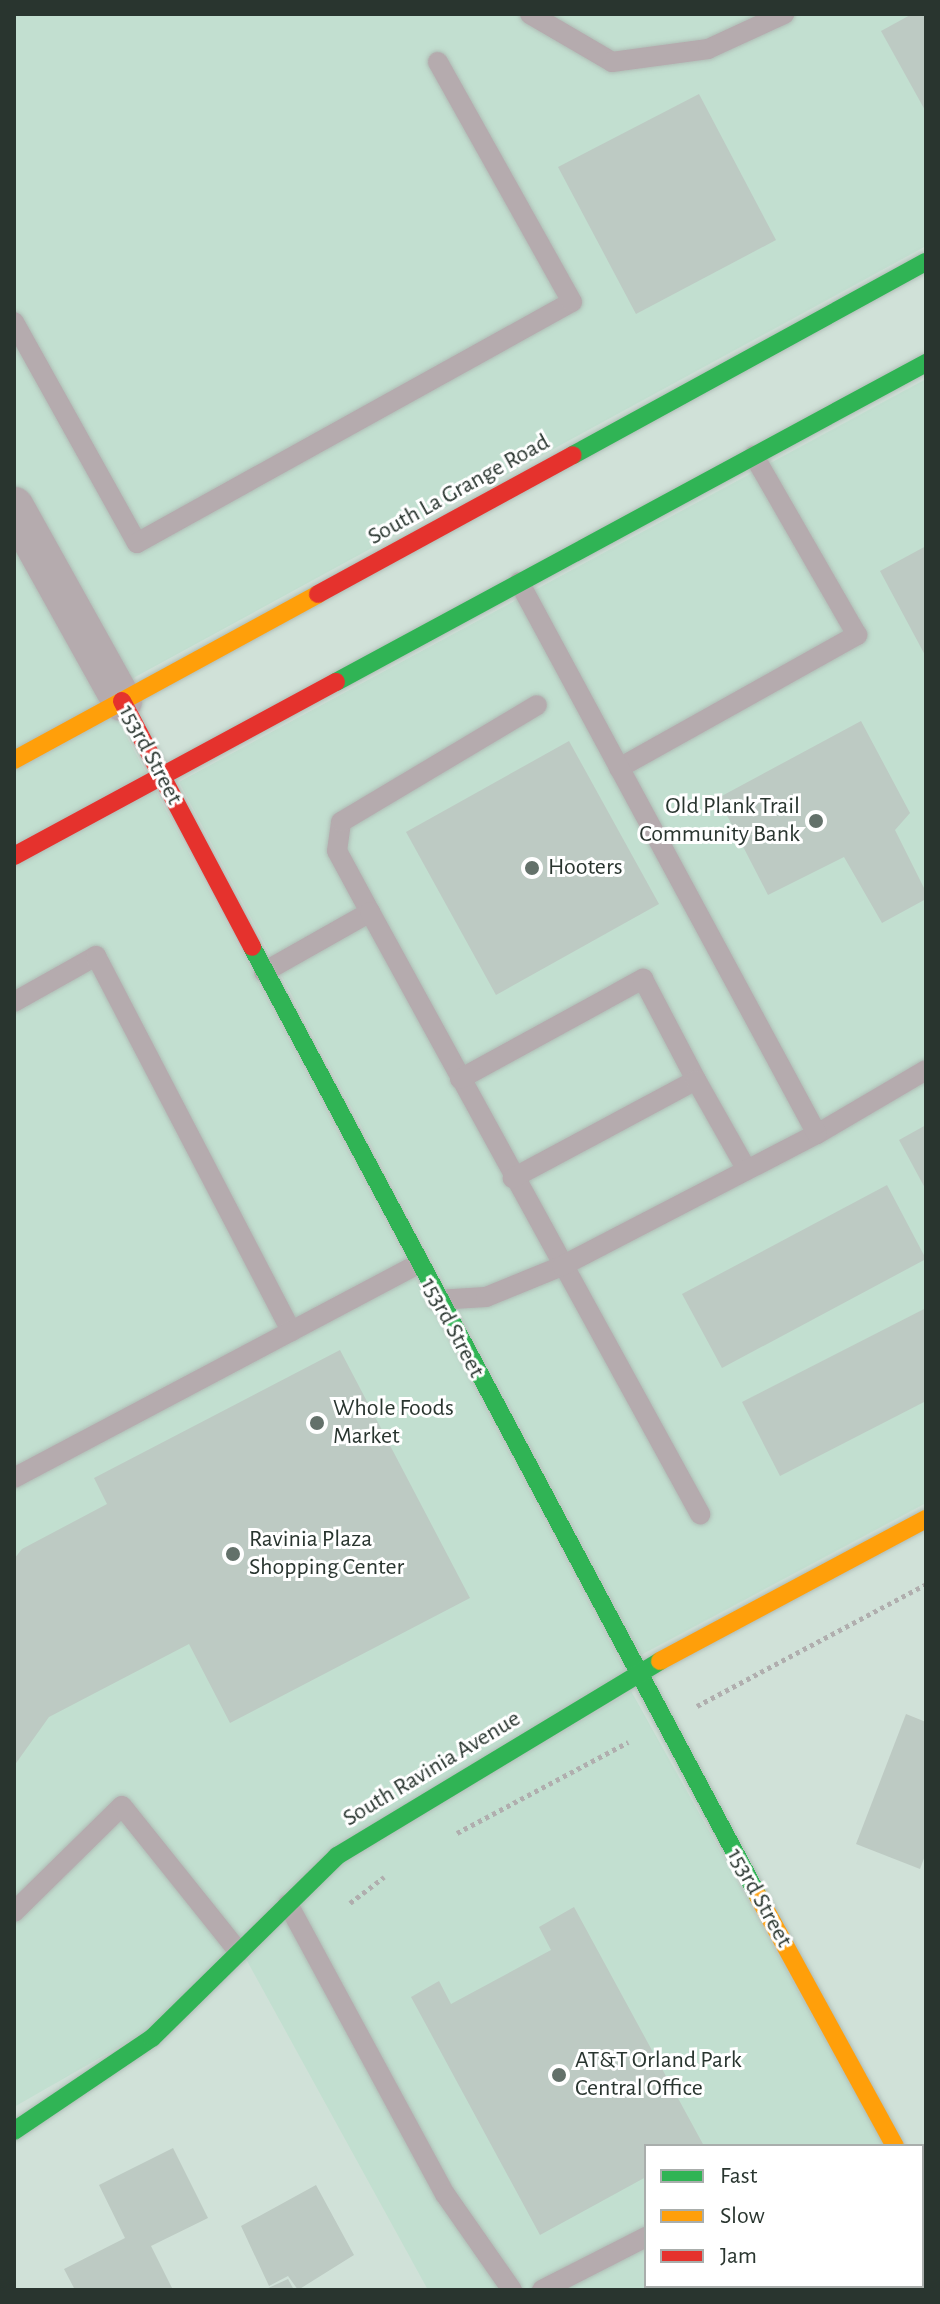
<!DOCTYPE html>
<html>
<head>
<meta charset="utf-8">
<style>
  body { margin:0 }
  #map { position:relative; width:940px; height:2304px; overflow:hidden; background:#d0e1d8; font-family:"Alegreya Sans",sans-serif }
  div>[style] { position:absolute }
  .built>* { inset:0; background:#c2dfd0 }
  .building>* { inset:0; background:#bdcac3 }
  .path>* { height:5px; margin-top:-2.5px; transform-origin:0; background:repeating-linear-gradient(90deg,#b0aeae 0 4px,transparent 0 8px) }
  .roads { filter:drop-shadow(0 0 2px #b0bdb6) drop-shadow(0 0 2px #b0bdb6) }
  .lane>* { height:20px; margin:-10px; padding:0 10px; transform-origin:10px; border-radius:10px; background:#b5abae }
  .street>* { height:40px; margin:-20px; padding:0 20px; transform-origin:20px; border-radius:20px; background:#b5abae }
  .fast>* { height:18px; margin:-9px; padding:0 9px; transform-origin:9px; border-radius:9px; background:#30b455 }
  .slow>* { height:18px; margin:-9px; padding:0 9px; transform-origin:9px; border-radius:9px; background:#ff9f0a }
  .jam>* { height:18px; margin:-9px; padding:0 9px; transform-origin:9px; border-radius:9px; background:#e5322d }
  .dots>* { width:22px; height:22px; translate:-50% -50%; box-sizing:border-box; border:4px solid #fff; border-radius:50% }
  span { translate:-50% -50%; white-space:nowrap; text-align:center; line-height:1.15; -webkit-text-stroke:6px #fff; paint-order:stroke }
  .street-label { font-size:24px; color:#29352f }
  .poi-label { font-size:24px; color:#29352f }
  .right { translate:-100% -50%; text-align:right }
  .left { translate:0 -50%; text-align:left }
  .frame { position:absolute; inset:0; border:16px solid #29352f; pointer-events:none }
  .legend { position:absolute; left:644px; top:2144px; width:280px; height:144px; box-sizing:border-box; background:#fff; border:2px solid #a9aeac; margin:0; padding:10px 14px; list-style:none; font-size:24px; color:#29352f }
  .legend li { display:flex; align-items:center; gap:16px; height:40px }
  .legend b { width:40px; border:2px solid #a9aeac }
</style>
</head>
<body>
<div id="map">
  <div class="built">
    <div style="clip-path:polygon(14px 14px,926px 14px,926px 246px,104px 694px,625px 1671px,330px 1850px,145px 2032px,14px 2107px)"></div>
    <div style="clip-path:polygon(926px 379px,926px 1503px,641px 1655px,179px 782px)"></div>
    <div style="clip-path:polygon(631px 1691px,885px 2146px,646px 2146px,646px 2286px,717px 2286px,709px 2290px,428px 2290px,246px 1959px,338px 1863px)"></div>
  </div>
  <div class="building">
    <div style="clip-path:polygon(912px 14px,926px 14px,926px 112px,881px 31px)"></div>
    <div style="clip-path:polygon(699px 94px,776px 240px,636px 314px,558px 167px)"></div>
    <div style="clip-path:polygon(926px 546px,926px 657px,880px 571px)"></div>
    <div style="clip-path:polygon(861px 721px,910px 813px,895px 830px,926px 892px,926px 899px,882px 923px,844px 857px,768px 895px,718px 798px)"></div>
    <div style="clip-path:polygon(569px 741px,659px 904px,496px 995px,406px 832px)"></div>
    <div style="clip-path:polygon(926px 1125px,926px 1190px,899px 1140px)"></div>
    <div style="clip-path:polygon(887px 1185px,926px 1259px,722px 1368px,682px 1294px)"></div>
    <div style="clip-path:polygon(926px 1308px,926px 1401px,780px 1476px,742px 1402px)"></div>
    <div style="clip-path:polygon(340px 1350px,470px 1598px,230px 1723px,189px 1644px,49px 1717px,14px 1766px,14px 1559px,22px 1549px,107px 1504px,94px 1478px)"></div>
    <div style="clip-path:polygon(906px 1714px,926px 1722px,926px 1853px,920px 1869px,856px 1844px)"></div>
    <div style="clip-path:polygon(574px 1907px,704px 2146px,646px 2146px,646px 2177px,540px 2235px,411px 1997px,439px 1981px,451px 2004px,551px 1950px,539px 1927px)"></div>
    <div style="clip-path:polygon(173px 2148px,208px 2218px,151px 2246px,173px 2290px,75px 2290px,64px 2269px,125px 2238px,99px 2185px)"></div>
    <div style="clip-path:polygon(316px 2185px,354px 2255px,298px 2290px,288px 2276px,269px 2286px,241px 2226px)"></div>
    <div style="clip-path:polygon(288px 2279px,294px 2290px,264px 2290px)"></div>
    <div style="clip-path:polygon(745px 2286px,760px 2286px,762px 2290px,737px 2290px)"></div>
  </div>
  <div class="path">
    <div style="left:697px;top:1706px;width:259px;rotate:-28deg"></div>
    <div style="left:457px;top:1833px;width:194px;rotate:-28deg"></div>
    <div style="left:350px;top:1903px;width:43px;rotate:-37.4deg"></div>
  </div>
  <div class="roads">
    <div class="lane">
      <div style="left:530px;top:14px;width:95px;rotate:30.3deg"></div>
      <div style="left:612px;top:62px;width:97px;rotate:-7.7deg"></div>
      <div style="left:708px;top:49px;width:84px;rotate:-24.7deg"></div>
      <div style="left:14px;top:322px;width:253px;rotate:60.9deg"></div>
      <div style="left:137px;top:543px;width:497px;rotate:-29deg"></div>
      <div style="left:572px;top:302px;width:275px;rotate:-119.2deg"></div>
      <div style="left:619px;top:768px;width:273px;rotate:-29.2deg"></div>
      <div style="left:857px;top:635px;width:207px;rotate:-119.9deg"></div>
      <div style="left:370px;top:912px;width:69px;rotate:-118.4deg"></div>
      <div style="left:337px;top:851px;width:29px;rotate:-82deg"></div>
      <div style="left:341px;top:822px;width:228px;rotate:-30.8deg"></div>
      <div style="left:264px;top:972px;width:122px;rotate:-29.5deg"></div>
      <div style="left:370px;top:912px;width:687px;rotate:61.27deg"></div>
      <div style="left:14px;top:1002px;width:94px;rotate:-29.3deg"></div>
      <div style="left:96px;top:956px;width:423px;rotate:62.5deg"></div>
      <div style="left:460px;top:1079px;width:209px;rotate:-28.7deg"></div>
      <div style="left:643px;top:979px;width:114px;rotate:62.3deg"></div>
      <div style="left:696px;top:1080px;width:208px;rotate:151.8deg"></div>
      <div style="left:696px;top:1080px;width:103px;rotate:60.5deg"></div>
      <div style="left:817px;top:1134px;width:126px;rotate:-30.4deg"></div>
      <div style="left:437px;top:1300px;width:49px;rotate:-3.5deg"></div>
      <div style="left:486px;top:1297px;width:82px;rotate:-22.2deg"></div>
      <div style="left:562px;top:1266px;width:287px;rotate:-27.4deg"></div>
      <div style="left:817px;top:1134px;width:627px;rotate:-118.36deg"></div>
      <div style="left:14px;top:1478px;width:458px;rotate:-27.9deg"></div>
      <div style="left:288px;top:1904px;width:330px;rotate:61.6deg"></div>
      <div style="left:445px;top:2194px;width:117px;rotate:55.1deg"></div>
      <div style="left:14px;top:1912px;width:151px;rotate:-44.5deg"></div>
      <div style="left:122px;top:1806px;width:187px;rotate:51.3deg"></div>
      <div style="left:542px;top:2290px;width:117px;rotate:-27deg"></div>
    </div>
    <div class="street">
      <div style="left:14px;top:507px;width:222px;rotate:60.9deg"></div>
    </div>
    <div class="fast">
      <div style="left:573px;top:455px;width:402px;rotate:-28.7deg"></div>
      <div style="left:336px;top:682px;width:671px;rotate:-28.4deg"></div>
      <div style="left:252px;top:947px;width:1075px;rotate:61.93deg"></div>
      <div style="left:14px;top:2131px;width:166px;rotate:-34deg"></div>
      <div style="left:152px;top:2038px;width:260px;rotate:-44.5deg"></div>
      <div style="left:337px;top:1856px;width:377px;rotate:-31.1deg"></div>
      <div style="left:922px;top:2194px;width:9px;rotate:63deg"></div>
    </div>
    <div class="slow">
      <div style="left:14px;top:760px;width:346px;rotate:-28.6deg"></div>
      <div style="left:660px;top:1661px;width:302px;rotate:-28.1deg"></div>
      <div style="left:758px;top:1896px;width:285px;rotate:61.3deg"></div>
    </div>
    <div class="jam">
      <div style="left:318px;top:594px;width:290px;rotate:-28.6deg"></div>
      <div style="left:122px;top:701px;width:278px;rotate:62.1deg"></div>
      <div style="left:14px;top:856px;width:366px;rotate:-28.4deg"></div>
    </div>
  </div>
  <div class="dots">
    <div style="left:816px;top:821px;background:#63716a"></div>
    <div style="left:532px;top:868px;background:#63716a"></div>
    <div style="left:317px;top:1423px;background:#63716a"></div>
    <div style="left:233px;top:1554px;background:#63716a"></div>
    <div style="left:559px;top:2075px;background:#63716a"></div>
  </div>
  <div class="street-label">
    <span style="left:459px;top:490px;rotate:-29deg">South La Grange Road</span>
    <span style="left:150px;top:755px;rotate:62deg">153rd Street</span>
    <span style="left:452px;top:1328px;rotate:62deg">153rd Street</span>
    <span style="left:432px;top:1769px;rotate:-31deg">South Ravinia Avenue</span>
    <span style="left:759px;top:1898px;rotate:61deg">153rd Street</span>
  </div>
  <div class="poi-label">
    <span class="right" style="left:800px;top:821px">Old Plank Trail<br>Community Bank</span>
    <span class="left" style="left:548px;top:868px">Hooters</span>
    <span class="left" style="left:333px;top:1423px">Whole Foods<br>Market</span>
    <span class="left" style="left:249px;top:1554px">Ravinia Plaza<br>Shopping Center</span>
    <span class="left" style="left:575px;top:2075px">AT&amp;T Orland Park<br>Central Office</span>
  </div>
  <div class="frame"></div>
  <ul class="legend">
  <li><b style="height:10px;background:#30b455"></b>Fast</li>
  <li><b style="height:10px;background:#ff9f0a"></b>Slow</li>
  <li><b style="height:10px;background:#e5322d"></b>Jam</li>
  </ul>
</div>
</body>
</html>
